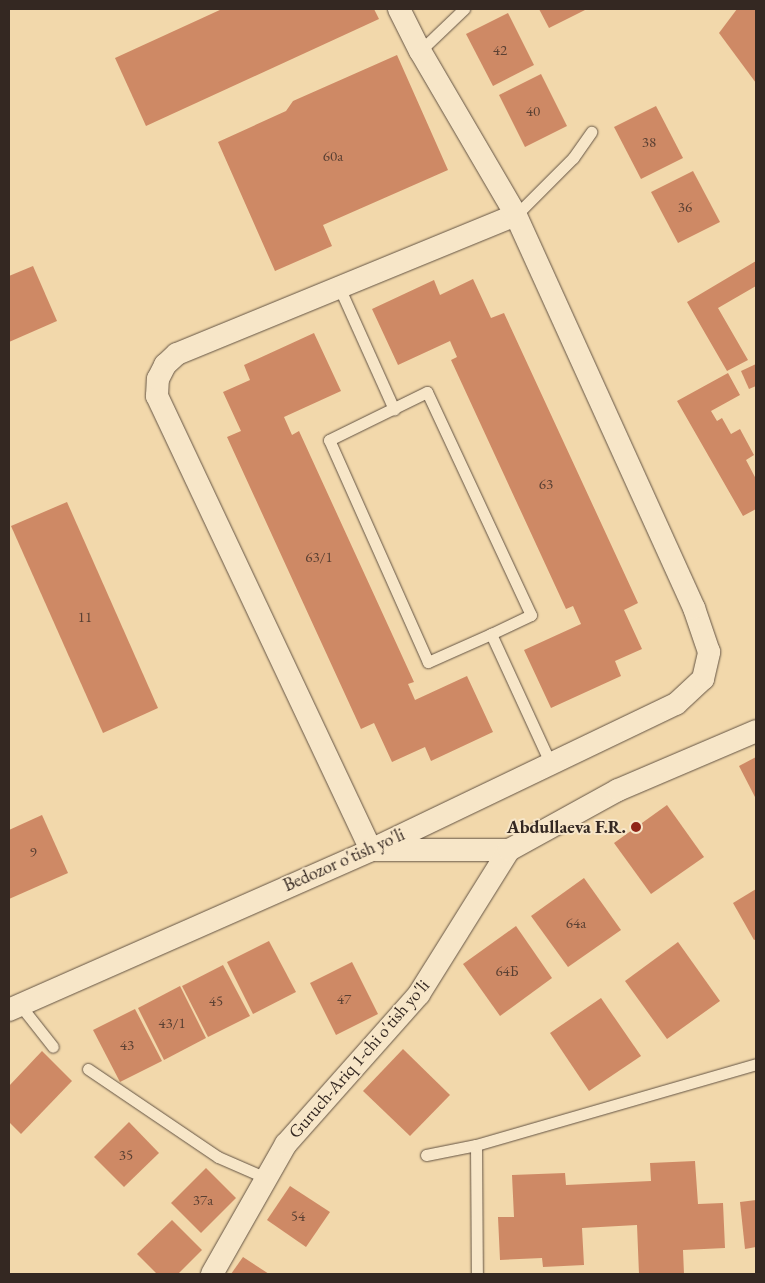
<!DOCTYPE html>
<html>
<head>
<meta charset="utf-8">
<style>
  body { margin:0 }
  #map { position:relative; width:765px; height:1283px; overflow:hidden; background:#f2d8ab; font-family:"EB Garamond",serif }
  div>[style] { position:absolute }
  .building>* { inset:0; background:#ce8965 }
  .roads { filter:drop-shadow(0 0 1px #645444) drop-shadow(0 0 1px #645444) }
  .lane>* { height:11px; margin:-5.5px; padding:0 5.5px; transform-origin:5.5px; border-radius:5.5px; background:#f7e6c8 }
  .street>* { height:22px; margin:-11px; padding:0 11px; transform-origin:11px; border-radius:11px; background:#f7e6c8 }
  .dots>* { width:14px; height:14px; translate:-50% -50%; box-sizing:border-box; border:2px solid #f7e6c8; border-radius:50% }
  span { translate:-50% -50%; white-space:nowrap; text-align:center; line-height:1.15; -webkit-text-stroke:4px #f7e6c8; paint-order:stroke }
  .number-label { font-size:15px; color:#5a4033 }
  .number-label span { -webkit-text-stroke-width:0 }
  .poi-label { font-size:18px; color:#342822; font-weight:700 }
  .right { translate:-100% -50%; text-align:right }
  .street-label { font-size:18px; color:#342822 }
  .frame { position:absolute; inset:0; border:10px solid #342822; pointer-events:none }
</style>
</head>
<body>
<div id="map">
  <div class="building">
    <div style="clip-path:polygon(222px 9px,374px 9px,379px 19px,146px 126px,115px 58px)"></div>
    <div style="clip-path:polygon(539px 9px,587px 9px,549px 28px)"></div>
    <div style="clip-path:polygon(737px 9px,756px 9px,756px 83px,719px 33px)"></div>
    <div style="clip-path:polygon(508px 13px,534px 65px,493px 86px,466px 34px)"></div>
    <div style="clip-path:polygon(397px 55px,448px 170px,323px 225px,332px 246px,275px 271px,218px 142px,286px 111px,293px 101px)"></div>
    <div style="clip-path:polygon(541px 74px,567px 126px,525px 147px,499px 95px)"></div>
    <div style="clip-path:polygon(656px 106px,683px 158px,641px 179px,614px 127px)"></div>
    <div style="clip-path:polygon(693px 171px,720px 222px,678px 243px,651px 192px)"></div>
    <div style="clip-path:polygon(756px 261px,756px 286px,718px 308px,748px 360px,727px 371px,687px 302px)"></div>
    <div style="clip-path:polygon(33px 266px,57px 321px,9px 342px,9px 276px)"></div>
    <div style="clip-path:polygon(473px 279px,491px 318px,504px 313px,638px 603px,624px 610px,642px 649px,615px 661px,621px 676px,551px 708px,524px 650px,581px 624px,573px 606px,566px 609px,451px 360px,457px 357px,450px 341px,398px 365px,372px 309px,434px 280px,440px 295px)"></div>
    <div style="clip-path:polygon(314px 333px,341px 391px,284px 417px,292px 435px,299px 431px,414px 682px,408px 684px,415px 700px,467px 676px,493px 732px,431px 761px,425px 747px,392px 762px,374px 723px,361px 729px,227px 437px,241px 431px,223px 392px,250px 380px,244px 365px)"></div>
    <div style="clip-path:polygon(756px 364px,756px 386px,749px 389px,741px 371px)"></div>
    <div style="clip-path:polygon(728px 373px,740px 395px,711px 411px,717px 421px,722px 418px,731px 434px,740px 429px,754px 455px,746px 460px,756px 479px,756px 509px,743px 516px,677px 401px)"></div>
    <div style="clip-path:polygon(67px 502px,158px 708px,103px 733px,11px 526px)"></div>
    <div style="clip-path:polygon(756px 757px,756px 799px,739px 766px)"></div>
    <div style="clip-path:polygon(667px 805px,704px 857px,651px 894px,614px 843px)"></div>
    <div style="clip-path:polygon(42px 815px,68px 873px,9px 899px,9px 830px)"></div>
    <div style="clip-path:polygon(584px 878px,621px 930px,568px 967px,531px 916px)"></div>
    <div style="clip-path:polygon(756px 889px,756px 939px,754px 940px,733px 903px)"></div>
    <div style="clip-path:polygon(516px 926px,552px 978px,500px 1016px,463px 964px)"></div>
    <div style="clip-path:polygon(269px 941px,296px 992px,253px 1014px,227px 962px)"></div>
    <div style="clip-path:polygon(678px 942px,720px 1001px,667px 1039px,625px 981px)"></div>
    <div style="clip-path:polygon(352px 962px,378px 1014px,336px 1035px,310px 983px)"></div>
    <div style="clip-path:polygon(223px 965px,250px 1016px,208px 1037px,182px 986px)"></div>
    <div style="clip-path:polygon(180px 986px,206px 1038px,164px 1060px,138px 1008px)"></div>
    <div style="clip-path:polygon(601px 998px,641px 1056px,589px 1091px,550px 1033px)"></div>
    <div style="clip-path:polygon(135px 1009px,162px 1061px,120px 1082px,93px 1030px)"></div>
    <div style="clip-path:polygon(403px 1049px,450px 1095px,410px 1136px,363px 1091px)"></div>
    <div style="clip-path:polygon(42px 1051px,72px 1081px,21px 1134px,9px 1122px,9px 1086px)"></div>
    <div style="clip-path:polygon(129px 1122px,159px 1153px,124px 1187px,94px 1157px)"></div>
    <div style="clip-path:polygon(695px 1161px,698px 1204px,723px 1203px,725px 1248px,683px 1250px,684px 1274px,639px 1274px,637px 1225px,582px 1228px,584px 1265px,543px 1267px,542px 1258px,500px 1260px,498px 1217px,514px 1217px,512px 1175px,565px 1173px,566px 1185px,651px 1181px,650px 1163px)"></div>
    <div style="clip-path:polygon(206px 1168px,236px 1198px,201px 1233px,171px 1203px)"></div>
    <div style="clip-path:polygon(290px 1186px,330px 1212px,306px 1247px,267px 1220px)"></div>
    <div style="clip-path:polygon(756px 1200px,756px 1247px,745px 1249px,740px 1202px)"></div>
    <div style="clip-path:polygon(172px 1220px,202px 1250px,178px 1274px,157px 1274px,137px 1254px)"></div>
    <div style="clip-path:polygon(243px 1257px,269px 1274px,231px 1274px)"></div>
  </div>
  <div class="roads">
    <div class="lane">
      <div style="left:420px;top:51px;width:61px;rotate:-43.7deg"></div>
      <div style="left:516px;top:215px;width:81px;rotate:-45deg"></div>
      <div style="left:573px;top:158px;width:32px;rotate:-55deg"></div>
      <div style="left:340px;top:289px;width:132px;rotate:65.8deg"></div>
      <div style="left:491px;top:634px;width:69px;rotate:156deg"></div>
      <div style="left:428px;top:662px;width:243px;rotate:-114deg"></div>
      <div style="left:329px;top:440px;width:109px;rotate:-26.1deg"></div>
      <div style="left:427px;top:392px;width:246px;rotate:65deg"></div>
      <div style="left:531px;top:615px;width:44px;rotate:154.6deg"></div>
      <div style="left:491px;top:634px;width:141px;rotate:65.3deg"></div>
      <div style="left:20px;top:1005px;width:53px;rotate:51.8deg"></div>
      <div style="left:88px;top:1069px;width:157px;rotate:34.1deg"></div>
      <div style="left:218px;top:1157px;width:52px;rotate:23.6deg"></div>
      <div style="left:476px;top:1145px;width:129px;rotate:89.6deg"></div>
      <div style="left:426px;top:1155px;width:51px;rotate:-11.3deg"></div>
      <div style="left:476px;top:1145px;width:291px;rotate:-16.1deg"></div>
    </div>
    <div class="street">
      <div style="left:509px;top:850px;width:138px;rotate:180deg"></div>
      <div style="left:371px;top:850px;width:502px;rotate:-115.24deg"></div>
      <div style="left:157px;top:396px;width:17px;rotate:-87deg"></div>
      <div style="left:158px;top:379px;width:16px;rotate:-63deg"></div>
      <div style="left:165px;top:365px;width:16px;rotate:-43deg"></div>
      <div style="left:177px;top:354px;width:366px;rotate:-22.3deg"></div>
      <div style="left:9px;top:1010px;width:396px;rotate:-23.8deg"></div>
      <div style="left:371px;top:850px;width:338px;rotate:-25.6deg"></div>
      <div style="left:676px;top:704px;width:37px;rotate:-43deg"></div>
      <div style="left:703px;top:679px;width:28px;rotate:-77deg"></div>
      <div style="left:709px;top:652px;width:46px;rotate:-108.8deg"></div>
      <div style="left:694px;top:608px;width:431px;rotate:-114.4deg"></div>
      <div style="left:516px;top:215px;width:190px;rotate:-120.3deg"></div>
      <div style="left:420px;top:51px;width:47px;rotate:-116.6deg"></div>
      <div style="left:212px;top:1274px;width:150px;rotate:-60.4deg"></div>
      <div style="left:286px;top:1144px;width:200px;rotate:-48.4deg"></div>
      <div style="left:419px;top:994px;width:170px;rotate:-58deg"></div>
      <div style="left:509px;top:850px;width:124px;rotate:-28.8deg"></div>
      <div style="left:618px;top:790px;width:150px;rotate:-23.1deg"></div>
    </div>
  </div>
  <div class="dots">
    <div style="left:636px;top:827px;background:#8f2418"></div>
  </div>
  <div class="number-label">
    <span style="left:500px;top:50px">42</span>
    <span style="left:533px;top:111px">40</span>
    <span style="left:649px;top:142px">38</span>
    <span style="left:333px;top:156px">60a</span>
    <span style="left:685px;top:207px">36</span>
    <span style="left:546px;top:484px">63</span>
    <span style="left:319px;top:557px">63/1</span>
    <span style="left:85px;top:617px">11</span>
    <span style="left:33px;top:852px">9</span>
    <span style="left:576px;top:923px">64а</span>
    <span style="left:507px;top:971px">64Б</span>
    <span style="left:344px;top:999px">47</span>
    <span style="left:216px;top:1001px">45</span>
    <span style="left:172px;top:1023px">43/1</span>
    <span style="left:127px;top:1045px">43</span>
    <span style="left:126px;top:1155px">35</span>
    <span style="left:203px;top:1200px">37а</span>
    <span style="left:298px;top:1216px">54</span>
  </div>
  <div class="poi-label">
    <span class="right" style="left:626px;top:827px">Abdullaeva F.R.</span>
  </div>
  <div class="street-label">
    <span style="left:344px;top:860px;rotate:-24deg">Bedozor o'tish yo'li</span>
    <span style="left:359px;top:1059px;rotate:-49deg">Guruch-Ariq 1-chi o'tish yo'li</span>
  </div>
  <div class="frame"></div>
</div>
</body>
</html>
